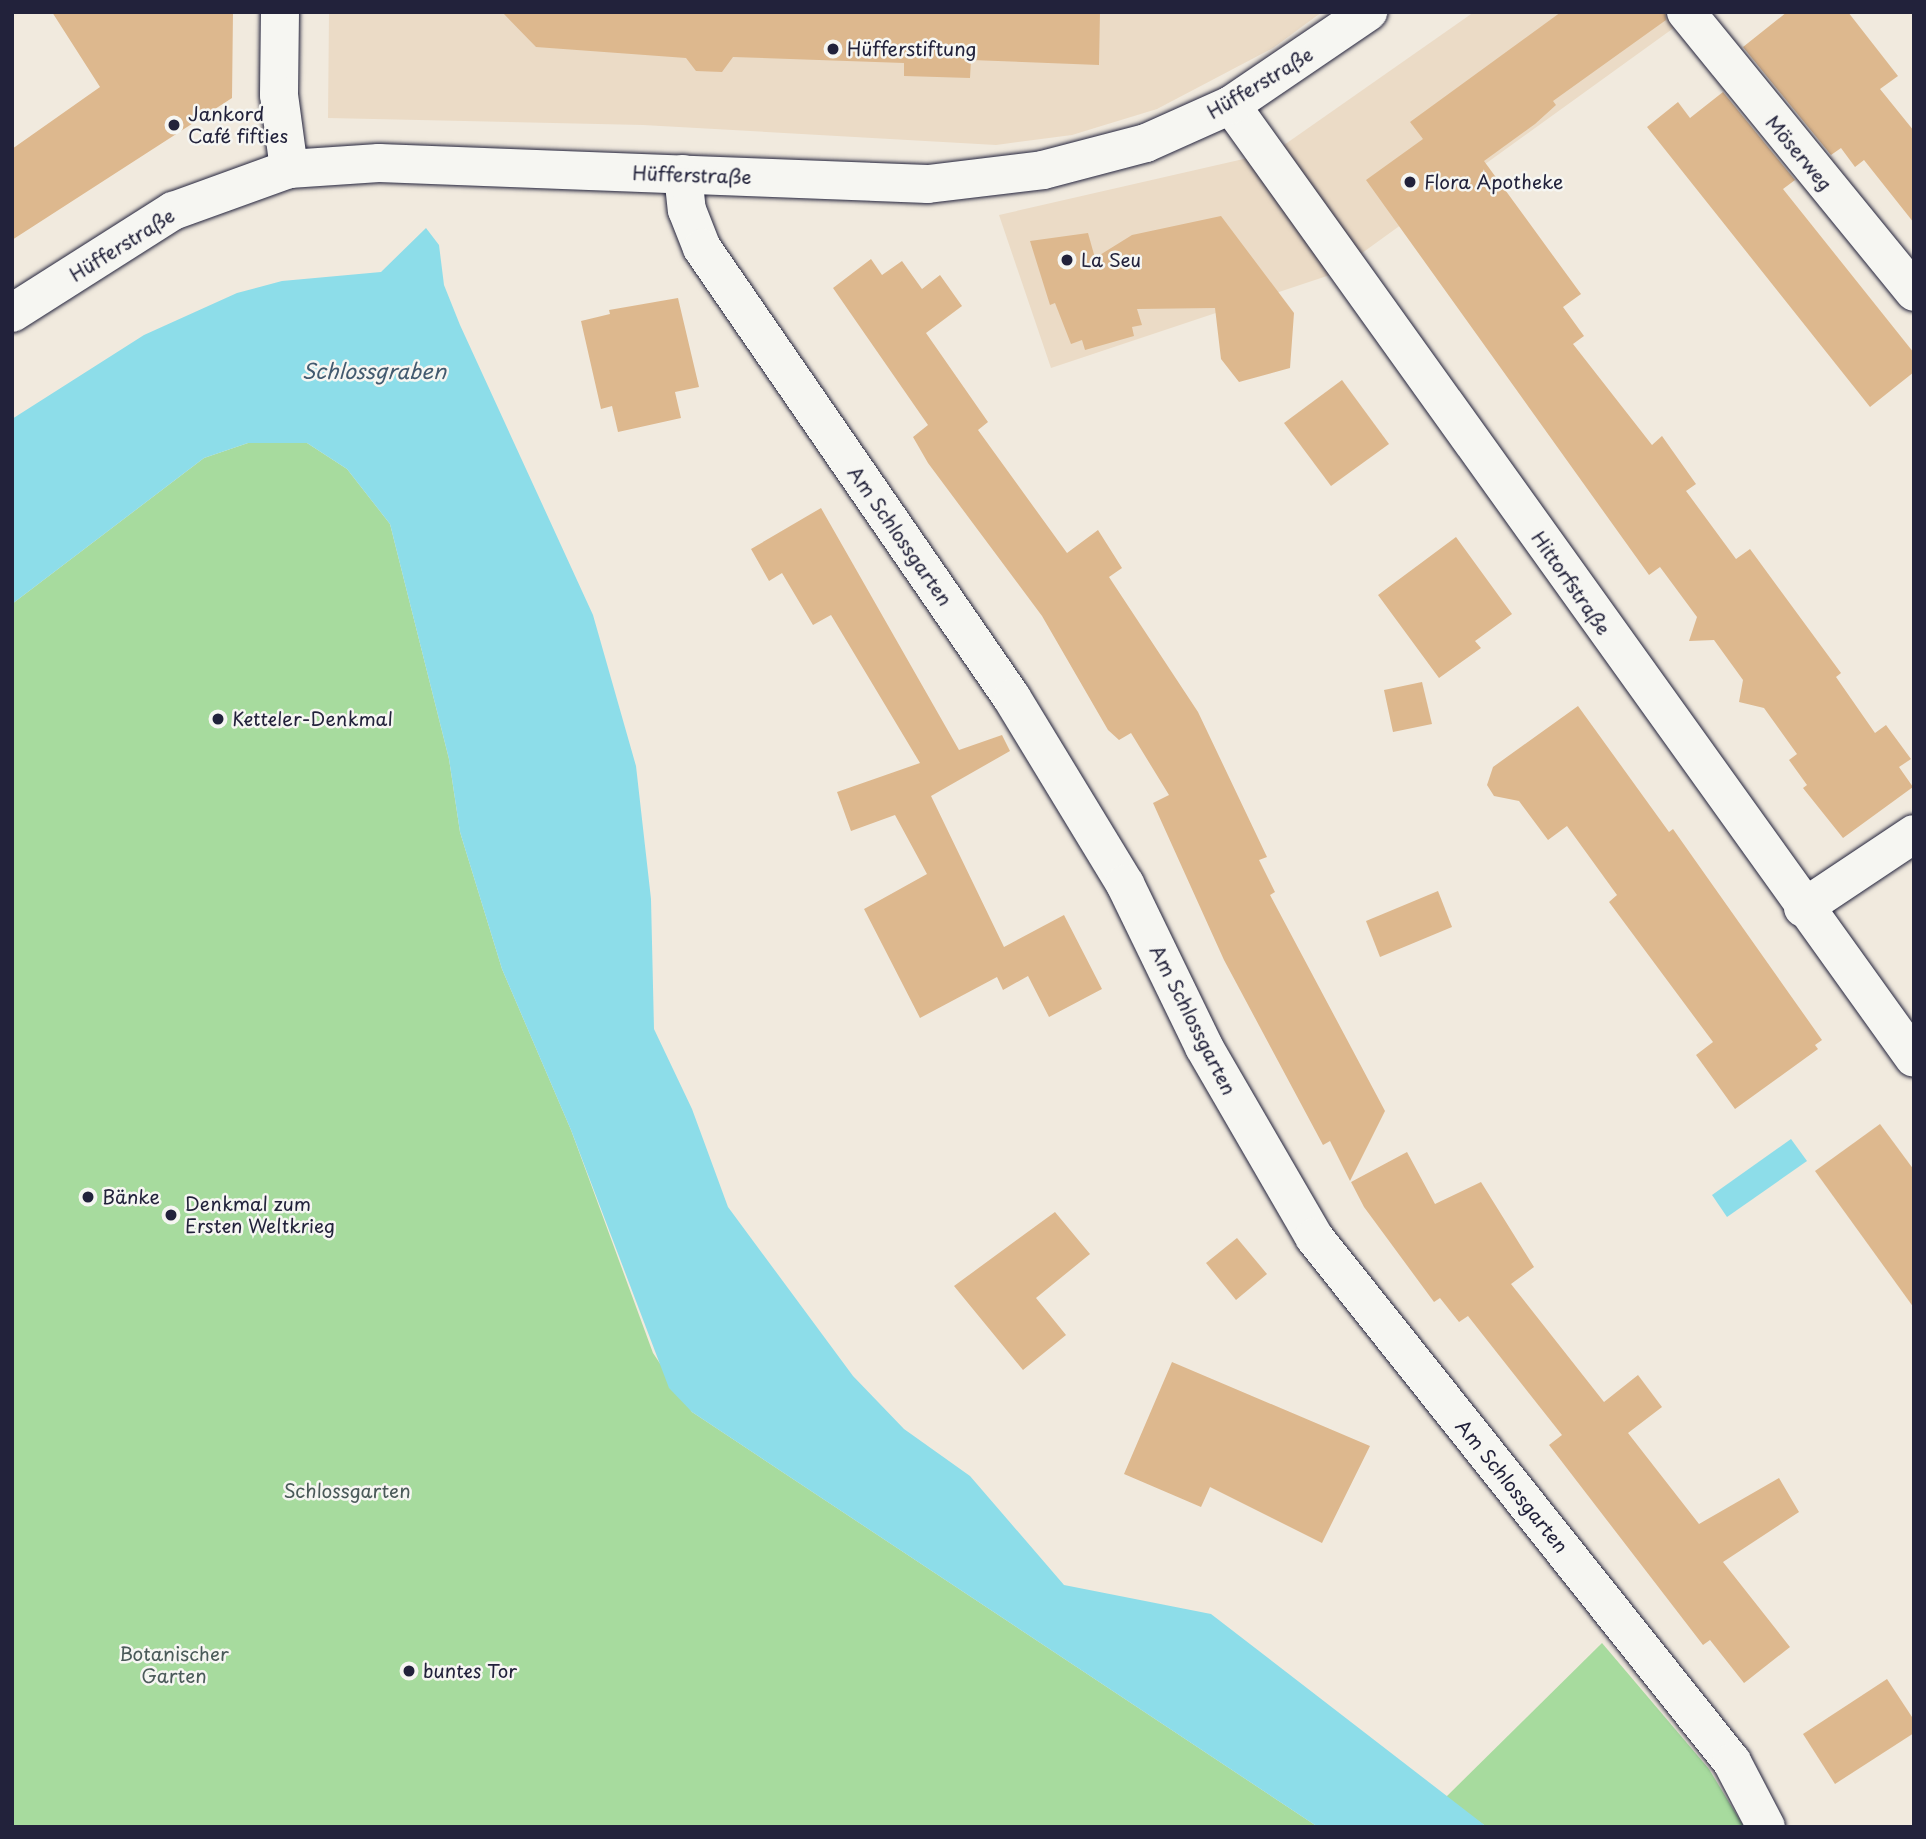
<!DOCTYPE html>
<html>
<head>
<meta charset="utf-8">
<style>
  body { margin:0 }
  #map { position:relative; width:1926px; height:1839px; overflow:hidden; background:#f1eade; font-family:"Playpen Sans",sans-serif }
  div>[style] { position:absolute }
  .built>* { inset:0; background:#ebdbc6 }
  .green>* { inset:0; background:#a7db9e }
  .water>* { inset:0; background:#8ddde9 }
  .building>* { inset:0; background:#ddb88e }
  .roads { filter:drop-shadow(0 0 2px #22223b) drop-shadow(0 0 2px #22223b) }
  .street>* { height:38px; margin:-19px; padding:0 19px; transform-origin:19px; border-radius:19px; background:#f6f6f2 }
  .secondary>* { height:38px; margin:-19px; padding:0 19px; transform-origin:19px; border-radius:19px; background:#f6f6f2 }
  .dots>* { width:19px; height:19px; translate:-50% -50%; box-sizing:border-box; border:4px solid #f6f6f2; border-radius:50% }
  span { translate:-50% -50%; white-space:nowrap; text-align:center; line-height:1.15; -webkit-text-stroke:5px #f6f6f2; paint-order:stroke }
  .poi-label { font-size:19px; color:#22223b }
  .left { translate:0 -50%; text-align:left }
  .street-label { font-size:19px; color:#22223b }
  .park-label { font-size:19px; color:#4a5a59 }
  .water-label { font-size:21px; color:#425a6f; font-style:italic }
  .frame { position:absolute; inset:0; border:14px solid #22223b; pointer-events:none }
</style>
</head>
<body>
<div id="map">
  <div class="built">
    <div style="clip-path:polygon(329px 12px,1322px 12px,1273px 48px,1157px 109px,1072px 135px,996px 145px,643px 125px,328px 118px)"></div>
    <div style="clip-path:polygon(1474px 12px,1664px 12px,1675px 27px,1333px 274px,1051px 368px,999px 215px,1274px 152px)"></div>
  </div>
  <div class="green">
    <div style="clip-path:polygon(248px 443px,307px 443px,347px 469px,390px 524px,449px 759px,460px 832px,502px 969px,571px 1130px,653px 1353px,692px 1412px,1318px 1827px,12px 1827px,12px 604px,204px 458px)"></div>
    <div style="clip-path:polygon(1602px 1643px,1709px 1769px,1744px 1827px,1487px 1827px,1445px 1798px)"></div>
  </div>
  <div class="water">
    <div style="clip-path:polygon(426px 228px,439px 245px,444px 285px,460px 325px,593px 615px,636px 766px,651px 899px,654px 1029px,692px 1109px,728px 1207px,853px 1376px,904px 1429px,970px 1476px,1064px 1585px,1211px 1614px,1487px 1827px,1318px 1827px,692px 1412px,669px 1388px,571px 1130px,502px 969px,460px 832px,449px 759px,390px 524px,347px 469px,307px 443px,248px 443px,204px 458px,12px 604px,12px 419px,144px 335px,237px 293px,282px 281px,381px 272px)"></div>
    <div style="clip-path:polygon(1791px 1139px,1807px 1161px,1727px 1217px,1712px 1195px)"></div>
  </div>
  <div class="building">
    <div style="clip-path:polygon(52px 12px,233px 12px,232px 98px,12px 240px,12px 149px,100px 87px)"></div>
    <div style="clip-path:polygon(502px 12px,1100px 12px,1099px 65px,971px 60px,970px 78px,904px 76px,904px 63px,733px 57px,722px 72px,696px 71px,686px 58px,536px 47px)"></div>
    <div style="clip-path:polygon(1561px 12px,1665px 12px,1666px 20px,1553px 101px,1556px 105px,1535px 124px,1484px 161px,1581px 294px,1563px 307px,1584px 336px,1573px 344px,1652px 445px,1662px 436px,1696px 484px,1686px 491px,1736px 559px,1750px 549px,1841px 673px,1836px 677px,1875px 733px,1886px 725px,1911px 759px,1899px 767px,1913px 787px,1843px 838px,1803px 788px,1807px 785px,1789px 760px,1797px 754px,1764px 708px,1739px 702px,1743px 680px,1714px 640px,1689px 641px,1697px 617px,1660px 567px,1649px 575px,1366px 180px,1423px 139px,1410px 122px)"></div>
    <div style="clip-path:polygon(1787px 12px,1848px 12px,1898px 76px,1880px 89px,1914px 131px,1914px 223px,1864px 160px,1855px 167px,1841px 148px,1831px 155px,1743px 47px)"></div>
    <div style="clip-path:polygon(1723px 92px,1795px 180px,1783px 189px,1914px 353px,1914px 372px,1870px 407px,1647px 127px,1678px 102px,1690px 118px)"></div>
    <div style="clip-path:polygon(1221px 216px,1294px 313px,1290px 368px,1239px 382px,1221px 359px,1215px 308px,1137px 309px,1142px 325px,1132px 327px,1134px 336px,1085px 350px,1082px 340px,1071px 344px,1055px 303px,1050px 305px,1030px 241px,1088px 233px,1095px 258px,1132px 235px)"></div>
    <div style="clip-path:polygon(871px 259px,882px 275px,902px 261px,922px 289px,940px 275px,962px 306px,926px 333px,988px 422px,978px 430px,1067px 553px,1098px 530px,1122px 568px,1109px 577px,1198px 712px,1267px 857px,1259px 860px,1275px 892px,1270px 895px,1385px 1111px,1350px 1181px,1330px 1141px,1323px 1145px,1224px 960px,1153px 803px,1169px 795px,1131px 733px,1119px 740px,1108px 730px,1042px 616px,928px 463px,913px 437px,928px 425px,833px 288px)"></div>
    <div style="clip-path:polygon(678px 298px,699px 387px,675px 392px,681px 418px,618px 432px,612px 406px,601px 409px,581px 321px,610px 314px,609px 310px)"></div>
    <div style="clip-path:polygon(1342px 380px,1389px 444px,1331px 486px,1284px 423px)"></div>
    <div style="clip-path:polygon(821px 508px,959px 750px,1002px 735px,1010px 751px,931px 796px,1004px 947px,1064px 915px,1102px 989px,1049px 1017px,1028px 976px,1003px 990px,997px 977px,920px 1018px,864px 909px,927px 874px,895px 815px,851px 831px,837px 792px,920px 763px,831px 615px,813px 625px,782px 573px,769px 581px,751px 549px)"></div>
    <div style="clip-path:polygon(1456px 537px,1512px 614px,1475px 641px,1481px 648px,1439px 678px,1378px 595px)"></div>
    <div style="clip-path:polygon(1422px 682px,1432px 724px,1393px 732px,1384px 690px)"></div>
    <div style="clip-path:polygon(1578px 706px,1669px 832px,1673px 829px,1822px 1040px,1815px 1045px,1818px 1049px,1735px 1109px,1696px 1055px,1713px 1042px,1609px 902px,1617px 895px,1567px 826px,1548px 840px,1519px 801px,1494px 796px,1487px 785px,1493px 767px)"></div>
    <div style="clip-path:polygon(1438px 891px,1452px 927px,1380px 957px,1366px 921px)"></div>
    <div style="clip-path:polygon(1880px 1124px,1914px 1170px,1914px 1308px,1815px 1171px)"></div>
    <div style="clip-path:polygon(1407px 1152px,1435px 1204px,1481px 1182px,1534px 1267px,1511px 1284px,1604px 1402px,1638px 1375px,1662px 1407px,1628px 1433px,1699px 1524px,1779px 1478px,1799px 1512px,1723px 1562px,1790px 1647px,1748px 1680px,1744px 1683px,1710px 1640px,1703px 1645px,1549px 1445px,1562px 1435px,1468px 1316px,1459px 1322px,1440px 1298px,1434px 1302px,1364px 1207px,1351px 1182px)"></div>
    <div style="clip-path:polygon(1055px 1212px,1090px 1254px,1036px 1298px,1066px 1335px,1023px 1370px,954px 1286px)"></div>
    <div style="clip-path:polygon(1237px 1238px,1267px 1274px,1236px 1300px,1206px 1263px)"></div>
    <div style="clip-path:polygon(1172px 1362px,1370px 1446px,1322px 1543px,1210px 1487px,1201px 1507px,1124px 1474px)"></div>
    <div style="clip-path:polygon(1887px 1679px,1914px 1720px,1914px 1733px,1835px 1784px,1803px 1734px)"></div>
  </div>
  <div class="roads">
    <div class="street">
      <div style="left:280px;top:12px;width:83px;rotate:90.7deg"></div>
      <div style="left:279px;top:95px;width:75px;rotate:82.3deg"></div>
      <div style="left:1686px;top:12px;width:361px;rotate:50.8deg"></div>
      <div style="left:1231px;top:105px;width:1172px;rotate:54.37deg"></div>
      <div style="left:683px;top:174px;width:36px;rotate:84deg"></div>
      <div style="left:687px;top:210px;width:41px;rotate:68.5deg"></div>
      <div style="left:702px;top:248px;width:546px;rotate:55.44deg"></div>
      <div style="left:1012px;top:698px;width:218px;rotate:58.7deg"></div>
      <div style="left:1125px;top:884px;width:181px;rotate:64.1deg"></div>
      <div style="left:1204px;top:1047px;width:220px;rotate:59.9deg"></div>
      <div style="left:1314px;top:1237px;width:671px;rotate:51.47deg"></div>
      <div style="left:1732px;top:1762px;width:73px;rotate:62.4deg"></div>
      <div style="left:1803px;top:908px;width:133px;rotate:-33.7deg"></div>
    </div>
    <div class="secondary">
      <div style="left:12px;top:313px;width:191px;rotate:-32.4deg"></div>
      <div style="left:173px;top:211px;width:123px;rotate:-19.9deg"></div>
      <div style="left:289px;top:169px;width:90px;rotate:-3.8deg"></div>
      <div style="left:379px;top:163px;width:549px;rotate:2.19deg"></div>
      <div style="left:928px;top:184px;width:116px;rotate:-6.9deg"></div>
      <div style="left:1043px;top:170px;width:106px;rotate:-14.7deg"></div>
      <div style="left:1146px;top:143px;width:93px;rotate:-24.1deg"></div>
      <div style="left:1231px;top:105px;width:166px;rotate:-34.2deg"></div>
    </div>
  </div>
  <div class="dots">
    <div style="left:833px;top:49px;background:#22223b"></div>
    <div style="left:174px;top:125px;background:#22223b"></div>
    <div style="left:1410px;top:182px;background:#22223b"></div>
    <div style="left:1067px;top:260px;background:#22223b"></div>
    <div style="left:218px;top:719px;background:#22223b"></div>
    <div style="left:88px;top:1197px;background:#22223b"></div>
    <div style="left:171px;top:1215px;background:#22223b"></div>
    <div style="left:409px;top:1671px;background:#22223b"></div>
  </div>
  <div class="poi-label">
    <span class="left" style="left:847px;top:49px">Hüfferstiftung</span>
    <span class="left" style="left:188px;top:125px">Jankord<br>Café fifties</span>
    <span class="left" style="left:1424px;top:182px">Flora Apotheke</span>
    <span class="left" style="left:1081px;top:260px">La Seu</span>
    <span class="left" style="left:232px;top:719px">Ketteler-Denkmal</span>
    <span class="left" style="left:102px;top:1197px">Bänke</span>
    <span class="left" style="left:185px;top:1215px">Denkmal zum<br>Ersten Weltkrieg</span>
    <span class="left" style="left:423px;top:1671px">buntes Tor</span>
  </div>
  <div class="street-label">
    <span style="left:1260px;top:83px;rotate:-31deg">Hüfferstraße</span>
    <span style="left:1799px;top:153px;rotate:50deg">Möserweg</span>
    <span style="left:692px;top:175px;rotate:2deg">Hüfferstraße</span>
    <span style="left:122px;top:245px;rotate:-32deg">Hüfferstraße</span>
    <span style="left:900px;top:536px;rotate:55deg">Am Schlossgarten</span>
    <span style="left:1571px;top:583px;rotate:55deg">Hittorfstraße</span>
    <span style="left:1193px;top:1020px;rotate:63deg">Am Schlossgarten</span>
    <span style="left:1512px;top:1486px;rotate:51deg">Am Schlossgarten</span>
  </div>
  <div class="park-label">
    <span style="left:347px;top:1491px">Schlossgarten</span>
    <span style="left:174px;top:1665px">Botanischer<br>Garten</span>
  </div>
  <div class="water-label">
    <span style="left:374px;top:370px">Schlossgraben</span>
  </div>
  <div class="frame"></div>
</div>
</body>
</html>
